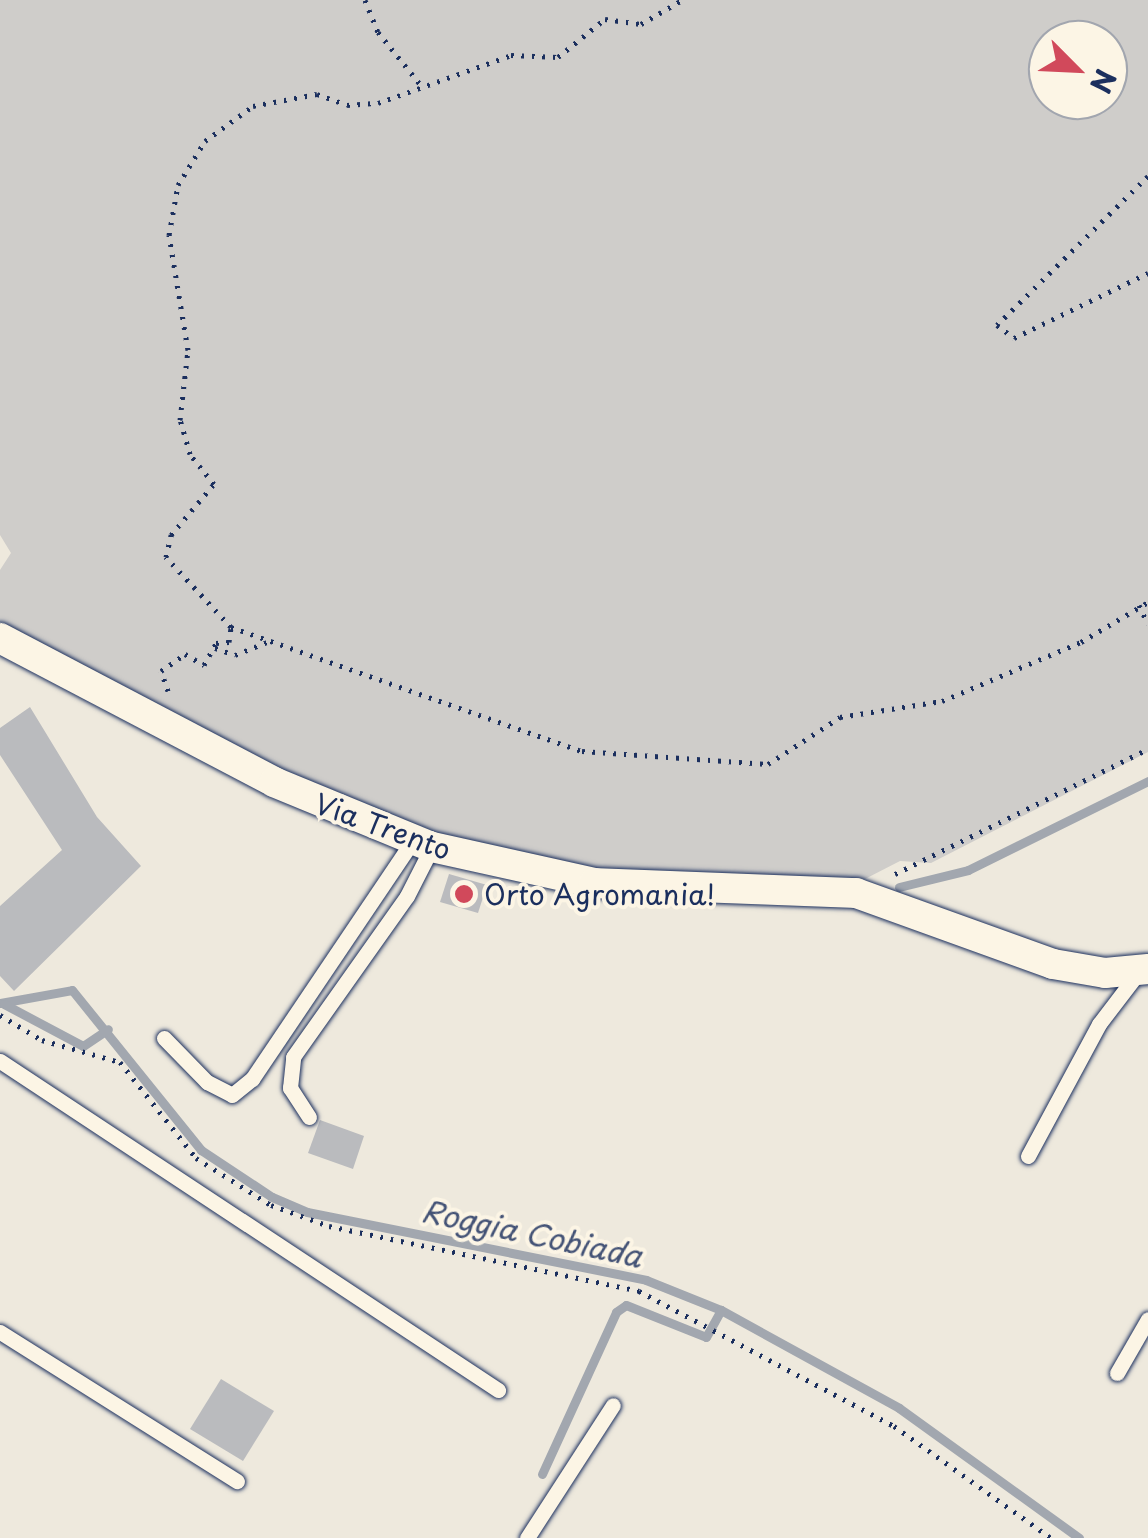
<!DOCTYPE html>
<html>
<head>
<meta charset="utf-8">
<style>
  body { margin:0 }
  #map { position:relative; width:1148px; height:1538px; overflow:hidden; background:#eee9dd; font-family:"Playpen Sans",sans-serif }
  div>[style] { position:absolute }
  .green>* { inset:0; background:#cfcdca }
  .stream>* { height:9px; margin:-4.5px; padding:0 4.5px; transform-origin:4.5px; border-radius:4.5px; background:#a2a7af }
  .building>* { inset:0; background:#babbbe }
  .path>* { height:5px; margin-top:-2.5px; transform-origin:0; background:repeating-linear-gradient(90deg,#1b2f5e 0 2.5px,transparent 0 10.5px) }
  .roads { filter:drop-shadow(0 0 2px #1b2f5e) drop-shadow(0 0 2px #1b2f5e) }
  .lane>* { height:15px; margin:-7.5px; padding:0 7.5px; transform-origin:7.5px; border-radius:7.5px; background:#fcf5e5 }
  .street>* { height:30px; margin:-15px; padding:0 15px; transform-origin:15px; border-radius:15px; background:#fcf5e5 }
  .dots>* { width:28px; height:28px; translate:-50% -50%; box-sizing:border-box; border:5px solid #fcf5e5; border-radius:50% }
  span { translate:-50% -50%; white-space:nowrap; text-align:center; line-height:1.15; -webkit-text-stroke:8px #fcf5e5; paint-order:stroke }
  .street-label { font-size:28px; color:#1b2f5e }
  .poi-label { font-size:28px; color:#1b2f5e }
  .left { translate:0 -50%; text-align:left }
  .water-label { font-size:30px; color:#445376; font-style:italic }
  .north { position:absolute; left:1028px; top:20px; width:100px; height:100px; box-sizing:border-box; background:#fcf5e5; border:2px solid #a2a6af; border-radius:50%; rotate:114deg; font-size:28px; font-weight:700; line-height:40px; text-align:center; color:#1b2f5e }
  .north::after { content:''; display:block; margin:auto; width:35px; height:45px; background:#d1495b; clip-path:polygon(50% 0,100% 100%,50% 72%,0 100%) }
</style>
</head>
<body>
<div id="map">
  <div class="green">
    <div style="clip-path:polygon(evenodd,0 0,1148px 0,1148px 752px,931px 863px,900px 861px,863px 880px,597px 876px,465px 848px,315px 790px,0 624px,0 570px,11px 553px,0 535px,0 0,1048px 40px,1108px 40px,1108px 100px,1048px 100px,1048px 40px)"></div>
  </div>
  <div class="stream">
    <div style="left:899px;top:887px;width:71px;rotate:-13.8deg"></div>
    <div style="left:968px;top:870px;width:201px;rotate:-26.3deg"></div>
    <div style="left:0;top:1003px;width:73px;rotate:-10.2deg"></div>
    <div style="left:72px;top:990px;width:206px;rotate:51.1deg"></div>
    <div style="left:201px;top:1150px;width:85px;rotate:33.5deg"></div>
    <div style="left:272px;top:1197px;width:38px;rotate:23deg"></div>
    <div style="left:307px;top:1212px;width:346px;rotate:11.3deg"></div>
    <div style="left:646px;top:1280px;width:81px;rotate:21.8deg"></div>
    <div style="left:721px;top:1310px;width:203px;rotate:28.8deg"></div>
    <div style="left:899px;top:1408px;width:222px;rotate:35.8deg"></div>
    <div style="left:4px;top:1004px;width:89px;rotate:28deg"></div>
    <div style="left:83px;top:1046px;width:30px;rotate:-34deg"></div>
    <div style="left:542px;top:1474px;width:178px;rotate:-65.4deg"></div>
    <div style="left:616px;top:1312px;width:12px;rotate:-35deg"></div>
    <div style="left:626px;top:1305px;width:86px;rotate:21.8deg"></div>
    <div style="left:706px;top:1337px;width:31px;rotate:-61deg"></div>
  </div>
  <div class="building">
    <div style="clip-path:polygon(30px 707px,97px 817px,141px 866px,14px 991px,0 976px,0 906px,62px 850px,0 755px,0 728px)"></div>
    <div style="clip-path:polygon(449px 874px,487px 885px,478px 913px,440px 902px)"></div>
    <div style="clip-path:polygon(320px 1120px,364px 1136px,353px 1169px,308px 1153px)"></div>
    <div style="clip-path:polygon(221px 1379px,274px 1411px,243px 1461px,190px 1429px)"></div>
  </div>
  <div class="path">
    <div style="left:365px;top:0;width:35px;rotate:68deg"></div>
    <div style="left:378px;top:32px;width:67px;rotate:51.1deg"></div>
    <div style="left:1148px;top:176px;width:212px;rotate:135.4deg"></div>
    <div style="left:997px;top:325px;width:21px;rotate:37deg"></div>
    <div style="left:1014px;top:338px;width:149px;rotate:-25.9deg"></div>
    <div style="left:1139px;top:605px;width:21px;rotate:65deg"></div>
    <div style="left:231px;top:627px;width:372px;rotate:19.5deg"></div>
    <div style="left:582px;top:751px;width:186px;rotate:4deg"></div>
    <div style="left:768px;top:764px;width:86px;rotate:-33.1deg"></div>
    <div style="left:840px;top:717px;width:103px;rotate:-8.9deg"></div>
    <div style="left:942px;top:701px;width:151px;rotate:-23deg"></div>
    <div style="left:1081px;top:642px;width:78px;rotate:-30.8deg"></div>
    <div style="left:215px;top:648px;width:21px;rotate:19deg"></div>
    <div style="left:235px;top:655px;width:40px;rotate:-22deg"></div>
    <div style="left:168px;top:691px;width:21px;rotate:-109deg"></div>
    <div style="left:161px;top:671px;width:29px;rotate:-35deg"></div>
    <div style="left:185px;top:654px;width:22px;rotate:30deg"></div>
    <div style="left:204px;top:665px;width:25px;rotate:-61deg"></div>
    <div style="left:216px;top:643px;width:13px;rotate:-4deg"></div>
    <div style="left:229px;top:642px;width:15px;rotate:-82deg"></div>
    <div style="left:231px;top:627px;width:96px;rotate:-132.9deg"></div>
    <div style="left:166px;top:557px;width:23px;rotate:-77deg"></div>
    <div style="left:171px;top:535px;width:67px;rotate:-49.9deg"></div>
    <div style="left:214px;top:484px;width:38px;rotate:-129deg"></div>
    <div style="left:190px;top:454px;width:35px;rotate:-106deg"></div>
    <div style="left:180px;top:420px;width:70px;rotate:-83.5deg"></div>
    <div style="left:188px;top:350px;width:117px;rotate:-99.4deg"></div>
    <div style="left:169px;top:235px;width:51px;rotate:-79.8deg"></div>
    <div style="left:178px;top:185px;width:52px;rotate:-58.5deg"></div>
    <div style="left:205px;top:141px;width:59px;rotate:-36.1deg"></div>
    <div style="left:253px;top:106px;width:65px;rotate:-10.6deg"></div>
    <div style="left:317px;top:94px;width:32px;rotate:20deg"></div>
    <div style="left:347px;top:105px;width:31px;rotate:-4deg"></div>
    <div style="left:378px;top:103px;width:141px;rotate:-19.8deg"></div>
    <div style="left:511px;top:55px;width:47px;rotate:2.4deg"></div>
    <div style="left:558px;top:57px;width:60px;rotate:-39deg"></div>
    <div style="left:605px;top:19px;width:36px;rotate:8deg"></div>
    <div style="left:641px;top:24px;width:48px;rotate:-30.3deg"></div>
    <div style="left:895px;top:874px;width:282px;rotate:-26.3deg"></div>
    <div style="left:0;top:1015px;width:49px;rotate:30.8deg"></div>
    <div style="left:42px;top:1040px;width:81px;rotate:15.8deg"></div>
    <div style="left:120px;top:1062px;width:122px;rotate:51.6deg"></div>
    <div style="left:196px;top:1158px;width:89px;rotate:32.1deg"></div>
    <div style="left:271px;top:1205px;width:62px;rotate:19.9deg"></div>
    <div style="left:329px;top:1226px;width:317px;rotate:11.8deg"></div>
    <div style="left:639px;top:1291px;width:289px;rotate:27.9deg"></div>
    <div style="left:894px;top:1426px;width:193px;rotate:35.5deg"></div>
  </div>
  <div class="roads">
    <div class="lane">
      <div style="left:164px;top:1038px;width:62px;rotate:45.7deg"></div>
      <div style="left:207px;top:1082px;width:28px;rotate:27deg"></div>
      <div style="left:232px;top:1095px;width:26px;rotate:-39deg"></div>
      <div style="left:252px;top:1079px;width:288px;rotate:-56deg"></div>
      <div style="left:0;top:1061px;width:597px;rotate:33.45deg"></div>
      <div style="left:309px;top:1117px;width:35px;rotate:-123deg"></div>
      <div style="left:290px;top:1088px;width:31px;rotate:-84deg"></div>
      <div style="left:293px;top:1057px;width:197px;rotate:-54.7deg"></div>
      <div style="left:407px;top:896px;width:55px;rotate:-63deg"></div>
      <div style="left:1028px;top:1156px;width:150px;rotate:-61.7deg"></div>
      <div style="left:1099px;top:1024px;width:64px;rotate:-52.6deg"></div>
      <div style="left:0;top:1332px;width:280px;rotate:32.2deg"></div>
      <div style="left:1117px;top:1373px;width:62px;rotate:-60.1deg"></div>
      <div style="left:527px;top:1538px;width:158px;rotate:-57.1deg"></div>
    </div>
    <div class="street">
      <div style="left:0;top:638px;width:310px;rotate:27.7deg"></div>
      <div style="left:274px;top:782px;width:171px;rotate:22.4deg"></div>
      <div style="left:432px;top:847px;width:166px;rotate:12.5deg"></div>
      <div style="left:594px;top:883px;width:262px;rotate:2.2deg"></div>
      <div style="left:856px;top:893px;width:209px;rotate:19.8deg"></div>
      <div style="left:1053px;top:964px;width:53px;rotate:9.8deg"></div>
      <div style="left:1105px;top:973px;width:43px;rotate:-5.3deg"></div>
    </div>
  </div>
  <div class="dots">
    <div style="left:464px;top:894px;background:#d1495b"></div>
  </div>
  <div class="street-label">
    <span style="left:383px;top:826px;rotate:20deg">Via Trento</span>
  </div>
  <div class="poi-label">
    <span class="left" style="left:484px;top:894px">Orto Agromania!</span>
  </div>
  <div class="water-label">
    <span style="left:532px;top:1233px;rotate:12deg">Roggia Cobiada</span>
  </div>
  <div class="north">N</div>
</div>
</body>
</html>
